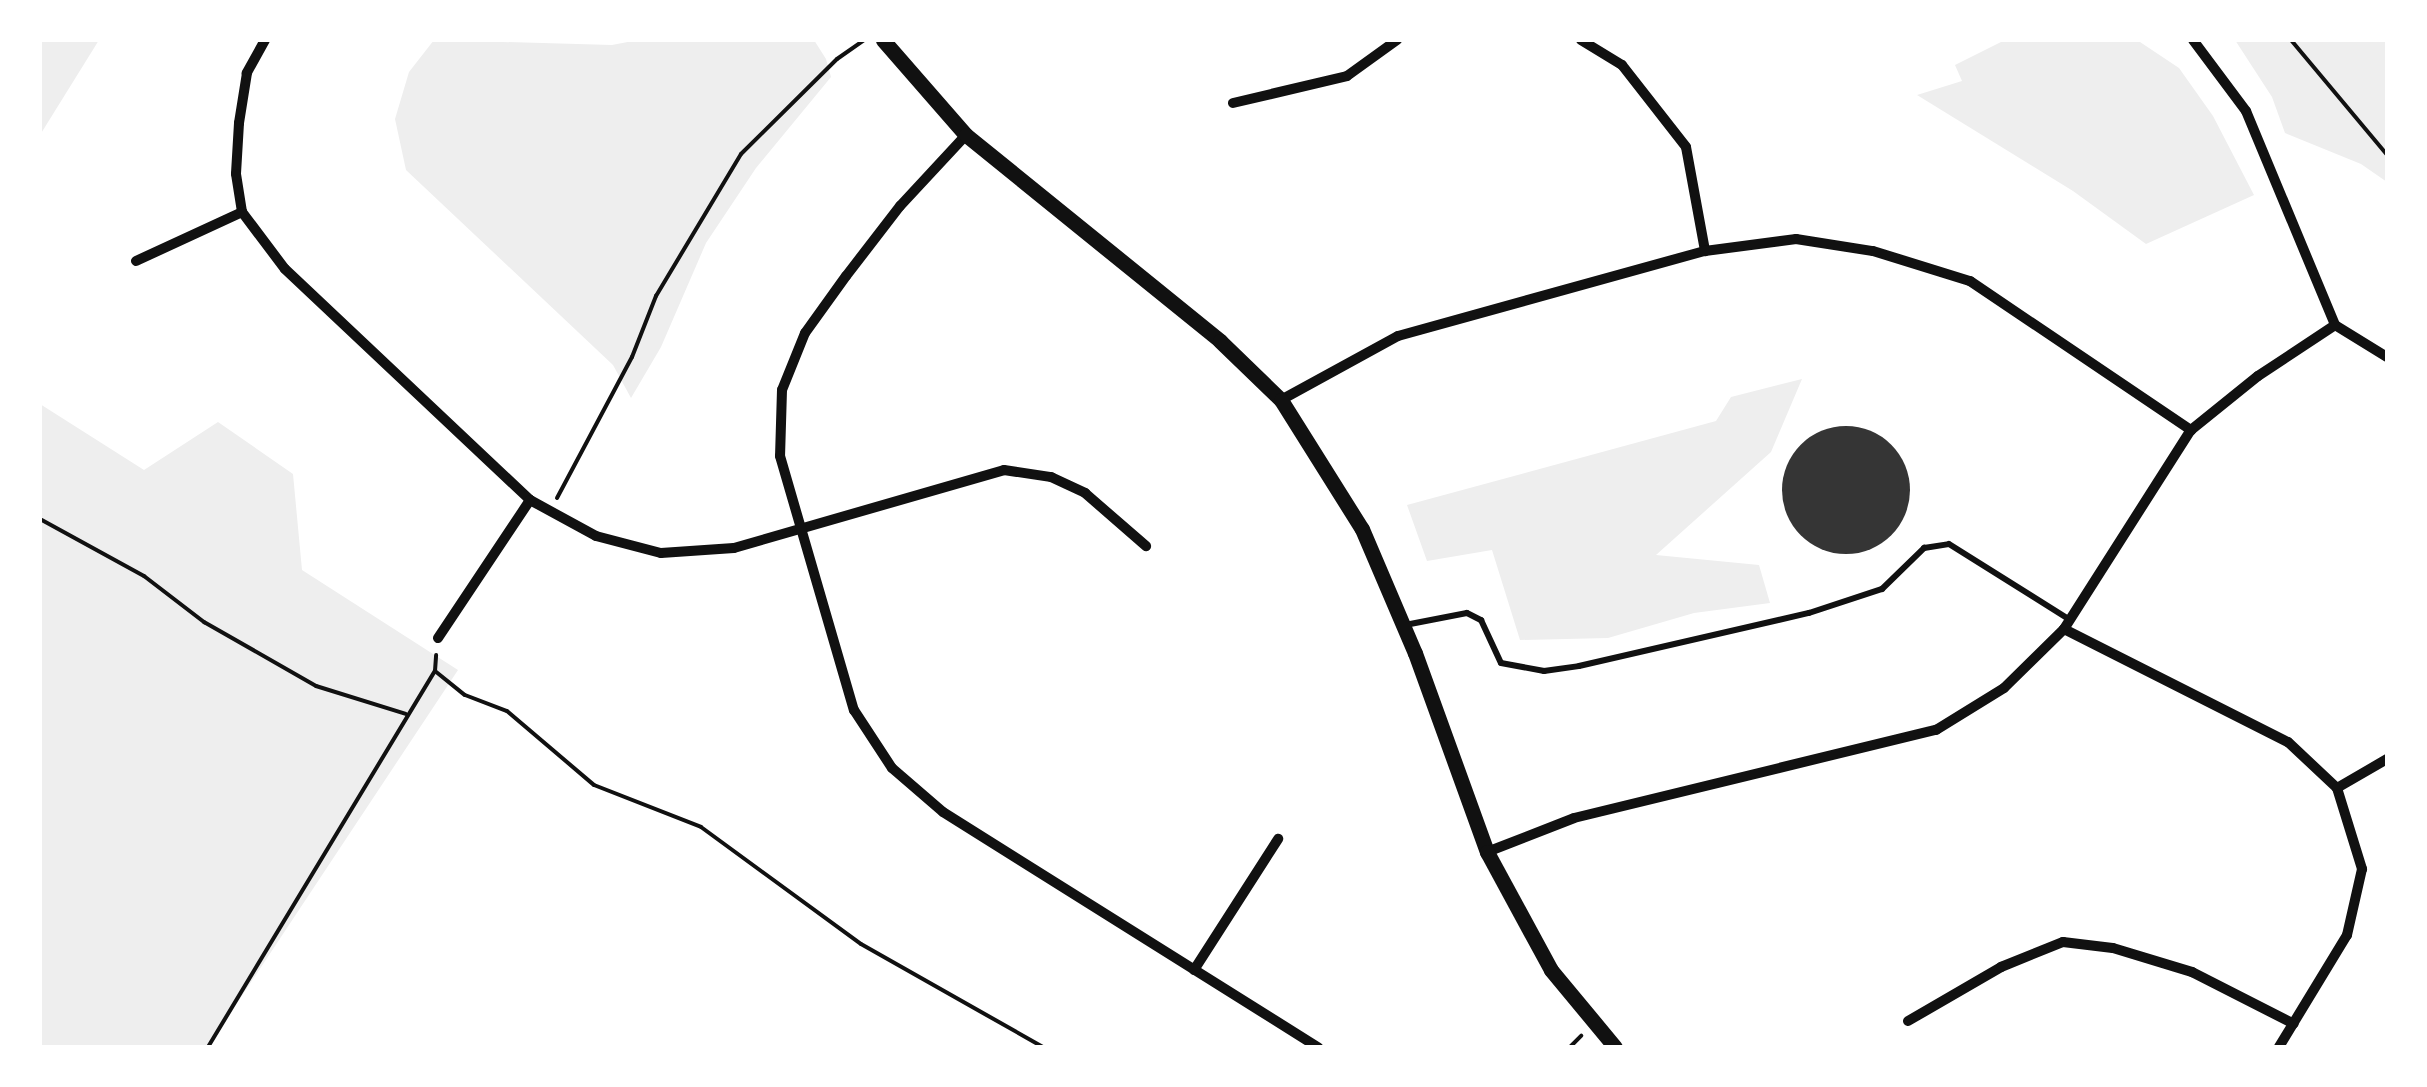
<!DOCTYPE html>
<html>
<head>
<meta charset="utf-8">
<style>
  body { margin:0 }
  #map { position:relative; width:2427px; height:1087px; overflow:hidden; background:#fff; font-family:"Times New Roman",serif }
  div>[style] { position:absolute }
  .green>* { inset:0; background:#eee }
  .building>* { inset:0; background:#353535 }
  .round { border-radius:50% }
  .path>* { height:4px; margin:-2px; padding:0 2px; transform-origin:2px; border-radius:2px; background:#111 }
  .service>* { height:6px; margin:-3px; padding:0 3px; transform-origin:3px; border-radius:3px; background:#111 }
  .minor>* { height:10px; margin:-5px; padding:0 5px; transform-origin:5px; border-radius:5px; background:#111 }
  .tertiary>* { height:15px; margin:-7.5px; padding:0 7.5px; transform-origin:7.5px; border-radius:7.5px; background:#111 }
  span { translate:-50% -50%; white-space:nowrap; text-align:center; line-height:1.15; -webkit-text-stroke:8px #fff; paint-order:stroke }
  .frame { position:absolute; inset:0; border:42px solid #fff; pointer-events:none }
</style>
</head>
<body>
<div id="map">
  <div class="green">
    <div style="clip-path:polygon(40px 40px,99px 40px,40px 135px)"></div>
    <div style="clip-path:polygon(434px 40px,612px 45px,638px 40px,814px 40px,826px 59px,831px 77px,756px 168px,706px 243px,661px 347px,631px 398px,613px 365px,406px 170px,395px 119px,409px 72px)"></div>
    <div style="clip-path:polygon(2005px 40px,2137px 40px,2179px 68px,2213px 116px,2254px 195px,2146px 244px,2073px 191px,1917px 95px,1962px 81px,1955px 65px)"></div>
    <div style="clip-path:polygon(2235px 40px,2387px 40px,2387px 182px,2361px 164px,2285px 133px,2272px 97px)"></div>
    <div style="clip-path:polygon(1802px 379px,1771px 452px,1656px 555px,1759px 565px,1770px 603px,1694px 613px,1608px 638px,1520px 640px,1492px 550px,1427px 561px,1407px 505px,1716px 421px,1731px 397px)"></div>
    <div style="clip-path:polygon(40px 404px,144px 470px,218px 422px,293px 474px,302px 570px,458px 670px,208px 1047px,40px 1047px)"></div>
  </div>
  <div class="building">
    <div class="round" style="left:1782px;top:426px;width:128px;height:128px"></div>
  </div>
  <div class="path">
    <div style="left:2291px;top:40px;width:150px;rotate:50.1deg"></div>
    <div style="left:557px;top:498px;width:160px;rotate:-62deg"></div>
    <div style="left:632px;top:357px;width:66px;rotate:-68.5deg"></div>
    <div style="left:656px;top:296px;width:165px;rotate:-59.1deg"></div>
    <div style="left:741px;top:154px;width:135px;rotate:-44.7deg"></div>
    <div style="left:837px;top:59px;width:33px;rotate:-35deg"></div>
    <div style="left:40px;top:519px;width:119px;rotate:28.7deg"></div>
    <div style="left:144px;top:576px;width:76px;rotate:37.5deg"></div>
    <div style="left:204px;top:622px;width:129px;rotate:29.7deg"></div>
    <div style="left:316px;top:686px;width:94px;rotate:17.3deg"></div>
    <div style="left:435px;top:671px;width:38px;rotate:39deg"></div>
    <div style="left:465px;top:695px;width:45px;rotate:20.9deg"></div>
    <div style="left:507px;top:711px;width:114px;rotate:40.4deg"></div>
    <div style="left:594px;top:785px;width:115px;rotate:21.4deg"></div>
    <div style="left:701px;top:827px;width:198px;rotate:36.2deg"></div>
    <div style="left:861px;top:944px;width:209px;rotate:29.5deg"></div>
    <div style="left:208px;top:1047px;width:439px;rotate:-58.9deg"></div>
    <div style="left:435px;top:671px;width:16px;rotate:-86deg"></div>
    <div style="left:1570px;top:1047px;width:16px;rotate:-45deg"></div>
  </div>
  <div class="service">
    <div style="left:1405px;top:625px;width:63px;rotate:-11deg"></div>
    <div style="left:1467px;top:613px;width:16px;rotate:27deg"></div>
    <div style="left:1481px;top:620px;width:47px;rotate:65.1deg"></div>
    <div style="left:1501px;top:663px;width:44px;rotate:10.5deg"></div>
    <div style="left:1544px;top:671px;width:35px;rotate:-8deg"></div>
    <div style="left:1579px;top:666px;width:236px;rotate:-13deg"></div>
    <div style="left:1809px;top:613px;width:77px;rotate:-18.2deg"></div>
    <div style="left:1882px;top:589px;width:59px;rotate:-44.3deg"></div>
    <div style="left:1924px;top:548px;width:25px;rotate:-9deg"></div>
    <div style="left:1949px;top:544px;width:143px;rotate:32.1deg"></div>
  </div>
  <div class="minor">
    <div style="left:265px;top:40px;width:38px;rotate:119deg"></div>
    <div style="left:247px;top:73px;width:51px;rotate:99.1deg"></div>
    <div style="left:239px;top:123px;width:51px;rotate:93.4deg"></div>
    <div style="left:236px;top:174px;width:38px;rotate:81deg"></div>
    <div style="left:242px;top:212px;width:71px;rotate:53deg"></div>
    <div style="left:285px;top:269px;width:337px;rotate:43.3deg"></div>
    <div style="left:530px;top:500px;width:75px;rotate:28.6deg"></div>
    <div style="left:596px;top:536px;width:67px;rotate:14.7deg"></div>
    <div style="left:661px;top:553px;width:73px;rotate:-3.9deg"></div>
    <div style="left:734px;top:548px;width:281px;rotate:-16.1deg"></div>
    <div style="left:1004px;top:470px;width:48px;rotate:8.5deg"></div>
    <div style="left:1051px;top:477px;width:38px;rotate:25deg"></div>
    <div style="left:1085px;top:493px;width:81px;rotate:41deg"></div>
    <div style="left:1581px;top:40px;width:48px;rotate:31.4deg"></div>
    <div style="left:1622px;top:65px;width:104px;rotate:52deg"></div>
    <div style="left:1686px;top:147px;width:106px;rotate:79.6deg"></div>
    <div style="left:2193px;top:40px;width:89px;rotate:53.3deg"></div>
    <div style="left:2246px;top:111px;width:232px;rotate:67.4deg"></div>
    <div style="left:2335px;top:325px;width:61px;rotate:31.6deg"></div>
    <div style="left:1233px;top:103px;width:117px;rotate:-13.3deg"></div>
    <div style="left:1347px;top:76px;width:62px;rotate:-35.8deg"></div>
    <div style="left:966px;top:135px;width:97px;rotate:132.9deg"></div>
    <div style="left:900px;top:206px;width:88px;rotate:127.6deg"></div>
    <div style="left:846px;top:276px;width:70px;rotate:125.7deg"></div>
    <div style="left:805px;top:333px;width:61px;rotate:112deg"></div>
    <div style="left:782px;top:390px;width:66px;rotate:91.7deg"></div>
    <div style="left:780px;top:456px;width:265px;rotate:73.8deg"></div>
    <div style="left:854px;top:710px;width:69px;rotate:56.8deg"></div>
    <div style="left:892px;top:768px;width:67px;rotate:40.8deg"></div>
    <div style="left:943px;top:812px;width:443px;rotate:32.1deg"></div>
    <div style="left:136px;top:261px;width:117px;rotate:-24.8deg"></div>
    <div style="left:1281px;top:400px;width:133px;rotate:-28.7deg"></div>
    <div style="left:1398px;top:336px;width:319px;rotate:-15.5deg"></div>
    <div style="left:1705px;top:251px;width:92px;rotate:-7.5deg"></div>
    <div style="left:1796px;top:239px;width:78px;rotate:8.9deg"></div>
    <div style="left:1873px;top:251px;width:102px;rotate:17.2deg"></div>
    <div style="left:1970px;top:281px;width:267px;rotate:34deg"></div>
    <div style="left:2064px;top:629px;width:251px;rotate:26.8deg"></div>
    <div style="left:2288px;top:742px;width:67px;rotate:43.2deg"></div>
    <div style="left:2337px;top:788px;width:85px;rotate:72.8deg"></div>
    <div style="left:2362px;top:869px;width:68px;rotate:102.8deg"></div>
    <div style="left:2347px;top:935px;width:131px;rotate:121.3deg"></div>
    <div style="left:438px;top:638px;width:166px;rotate:-56.3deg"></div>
    <div style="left:2337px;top:788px;width:58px;rotate:-30.1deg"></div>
    <div style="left:1487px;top:852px;width:93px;rotate:-21.3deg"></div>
    <div style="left:1574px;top:818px;width:373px;rotate:-13.7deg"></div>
    <div style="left:1936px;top:730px;width:80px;rotate:-31.7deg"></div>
    <div style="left:2004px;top:688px;width:84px;rotate:-44.5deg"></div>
    <div style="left:2064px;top:629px;width:236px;rotate:-57.5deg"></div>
    <div style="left:2191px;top:430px;width:86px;rotate:-38.9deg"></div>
    <div style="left:2258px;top:376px;width:92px;rotate:-33.5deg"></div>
    <div style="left:1194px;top:970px;width:156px;rotate:-57.3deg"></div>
    <div style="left:1908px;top:1021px;width:108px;rotate:-30.1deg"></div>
    <div style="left:2001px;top:967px;width:67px;rotate:-22deg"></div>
    <div style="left:2063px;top:942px;width:50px;rotate:6.8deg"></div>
    <div style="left:2113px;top:948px;width:83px;rotate:16.9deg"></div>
    <div style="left:2192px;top:972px;width:114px;rotate:27deg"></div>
  </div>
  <div class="tertiary">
    <div style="left:883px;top:40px;width:126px;rotate:48.9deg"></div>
    <div style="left:966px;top:135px;width:327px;rotate:39deg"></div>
    <div style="left:1220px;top:341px;width:85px;rotate:44deg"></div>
    <div style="left:1281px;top:400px;width:152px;rotate:57.9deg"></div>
    <div style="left:1362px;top:529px;width:135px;rotate:66.9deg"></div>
    <div style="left:1415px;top:653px;width:212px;rotate:70.1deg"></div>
    <div style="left:1487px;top:852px;width:134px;rotate:61.5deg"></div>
    <div style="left:1551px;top:970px;width:100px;rotate:50.3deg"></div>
  </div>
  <div class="frame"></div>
</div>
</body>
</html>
